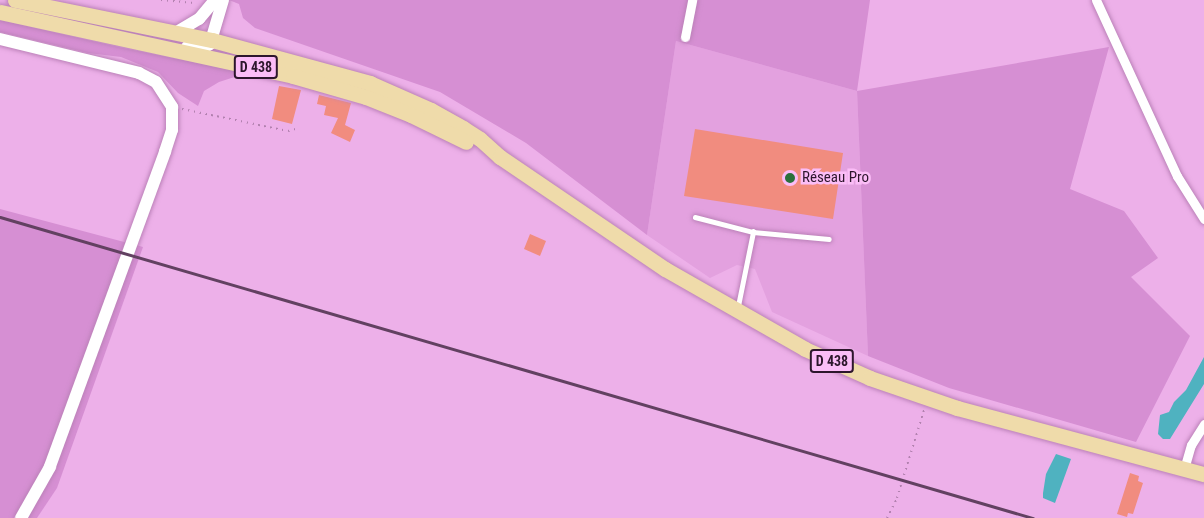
<!DOCTYPE html>
<html>
<head>
<meta charset="utf-8">
<style>
  body { margin:0 }
  #map { position:relative; width:1204px; height:518px; overflow:hidden; background:#edb0e9; font-family:"Roboto Condensed",sans-serif }
  div>[style] { position:absolute }
  .built>* { inset:0; background:#e3a1df }
  .green>* { inset:0; background:#d68fd3 }
  .water>* { inset:0; background:#4fb2c0 }
  .building>* { inset:0; background:#f18c7f }
  .path>* { height:2px; margin-top:-1px; transform-origin:0; background:repeating-linear-gradient(90deg,#b281af 0 1.5px,transparent 0 6px) }
  .roads { filter:drop-shadow(0 0 2px #bb81b8) drop-shadow(0 0 2px #bb81b8) }
  .service>* { height:4.5px; margin:-2.25px; padding:0 2.25px; transform-origin:2.25px; border-radius:2.25px; background:#fff }
  .minor>* { height:9px; margin:-4.5px; padding:0 4.5px; transform-origin:4.5px; border-radius:4.5px; background:#fff }
  .tertiary>* { height:12px; margin:-6px; padding:0 6px; transform-origin:6px; border-radius:6px; background:#fff }
  .primary>* { height:15px; margin:-7.5px; padding:0 7.5px; transform-origin:7.5px; border-radius:7.5px; background:#efdbaa }
  .rail>* { height:3px; margin:-1.5px; padding:0 1.5px; transform-origin:1.5px; border-radius:1.5px; background:#624161 }
  .dots>* { width:16px; height:16px; translate:-50% -50%; box-sizing:border-box; border:3px solid #fbbdf7; border-radius:50% }
  span { translate:-50% -50%; white-space:nowrap; text-align:center; line-height:1.15; -webkit-text-stroke:5px #fbbdf7; paint-order:stroke }
  .shield-label span { padding:2px 4px; background:#fbbdf7; border:2px solid; border-radius:4px; -webkit-text-stroke-width:0 }
  .shield-label { font-size:14px; color:#2d162c; font-weight:700 }
  .poi-label { font-size:15px; color:#2d162c }
  .left { translate:0 -50%; text-align:left }
</style>
</head>
<body>
<div id="map">
  <div class="built">
    <div style="clip-path:polygon(676px 41px,857px 91px,868px 356px,772px 312px,755px 269px,737px 265px,710px 278px,647px 235px)"></div>
  </div>
  <div class="green">
    <div style="clip-path:polygon(229px 0,870px 0,857px 91px,1109px 47px,1070px 189px,1124px 211px,1158px 258px,1131px 277px,1190px 336px,1136px 442px,949px 388px,868px 356px,857px 91px,676px 41px,647px 235px,526px 143px,440px 92px,255px 28px,243px 18px,239px 4px)"></div>
    <div style="clip-path:polygon(0 20px,123px 48px,247px 73px,219px 82px,204px 91px,198px 106px,178px 93px,158px 72px,121px 57px,88px 53px,0 32px)"></div>
    <div style="clip-path:polygon(0 209px,143px 247px,57px 488px,37px 518px,0 518px)"></div>
  </div>
  <div class="water">
    <div style="clip-path:polygon(1204px 357px,1204px 384px,1170px 439px,1163px 439px,1158px 434px,1160px 415px,1169px 412px,1174px 402px,1186px 390px)"></div>
    <div style="clip-path:polygon(1056px 454px,1071px 459px,1055px 503px,1043px 498px,1043px 493px,1046px 474px)"></div>
  </div>
  <div class="building">
    <div style="clip-path:polygon(279px 86px,301px 90px,292px 124px,272px 119px)"></div>
    <div style="clip-path:polygon(319px 95px,351px 103px,345px 125px,355px 130px,350px 142px,331px 133px,338px 118px,324px 115px,326px 106px,317px 104px)"></div>
    <div style="clip-path:polygon(695px 129px,843px 153px,833px 219px,684px 196px)"></div>
    <div style="clip-path:polygon(530px 234px,546px 241px,540px 256px,524px 249px)"></div>
    <div style="clip-path:polygon(1130px 473px,1139px 476px,1138px 481px,1143px 483px,1133px 514px,1128px 513px,1127px 517px,1117px 514px)"></div>
  </div>
  <div class="path">
    <div style="left:161px;top:0;width:36px;rotate:5deg"></div>
    <div style="left:182px;top:109px;width:108px;rotate:11.7deg"></div>
    <div style="left:288px;top:131px;width:11px;rotate:-15deg"></div>
    <div style="left:887px;top:518px;width:22px;rotate:-63deg"></div>
    <div style="left:897px;top:498px;width:92px;rotate:-72.9deg"></div>
  </div>
  <div class="roads">
    <div class="service">
      <div style="left:695px;top:217px;width:60px;rotate:14.5deg"></div>
      <div style="left:753px;top:232px;width:76px;rotate:5.3deg"></div>
      <div style="left:738px;top:306px;width:76px;rotate:-78.5deg"></div>
    </div>
    <div class="minor">
      <div style="left:1096px;top:0;width:194px;rotate:65.3deg"></div>
      <div style="left:1177px;top:176px;width:51px;rotate:57.9deg"></div>
      <div style="left:685px;top:37px;width:38px;rotate:-79deg"></div>
      <div style="left:1184px;top:469px;width:25px;rotate:-74deg"></div>
      <div style="left:1191px;top:445px;width:25px;rotate:-58deg"></div>
    </div>
    <div class="tertiary">
      <div style="left:177px;top:32px;width:26px;rotate:-31deg"></div>
      <div style="left:199px;top:19px;width:25px;rotate:-50deg"></div>
      <div style="left:0;top:39px;width:143px;rotate:13.7deg"></div>
      <div style="left:139px;top:73px;width:19px;rotate:28deg"></div>
      <div style="left:156px;top:82px;width:30px;rotate:57deg"></div>
      <div style="left:172px;top:107px;width:23px;rotate:90deg"></div>
      <div style="left:172px;top:130px;width:23px;rotate:108deg"></div>
      <div style="left:165px;top:152px;width:335px;rotate:110.1deg"></div>
      <div style="left:50px;top:467px;width:59px;rotate:119.6deg"></div>
      <div style="left:187px;top:47px;width:15px;rotate:8deg"></div>
      <div style="left:202px;top:49px;width:9px;rotate:-32deg"></div>
      <div style="left:210px;top:44px;width:46px;rotate:-73.5deg"></div>
    </div>
    <div class="primary">
      <div style="left:15px;top:0;width:201px;rotate:11.5deg"></div>
      <div style="left:212px;top:40px;width:164px;rotate:15.2deg"></div>
      <div style="left:370px;top:83px;width:67px;rotate:23.9deg"></div>
      <div style="left:431px;top:110px;width:37px;rotate:29deg"></div>
      <div style="left:463px;top:128px;width:20px;rotate:33deg"></div>
      <div style="left:480px;top:139px;width:27px;rotate:42deg"></div>
      <div style="left:500px;top:157px;width:199px;rotate:34.2deg"></div>
      <div style="left:665px;top:269px;width:161px;rotate:29.7deg"></div>
      <div style="left:805px;top:349px;width:71px;rotate:24deg"></div>
      <div style="left:870px;top:378px;width:92px;rotate:19deg"></div>
      <div style="left:957px;top:408px;width:256px;rotate:15deg"></div>
      <div style="left:0;top:12px;width:300px;rotate:12.3deg"></div>
      <div style="left:293px;top:76px;width:76px;rotate:16deg"></div>
      <div style="left:366px;top:97px;width:48px;rotate:21.8deg"></div>
      <div style="left:411px;top:115px;width:61px;rotate:26.1deg"></div>
    </div>
  </div>
  <div class="rail">
    <div style="left:0;top:217px;width:1076px;rotate:16.25deg"></div>
  </div>
  <div class="dots">
    <div style="left:790px;top:178px;background:#2c703b"></div>
  </div>
  <div class="shield-label">
    <span style="left:256px;top:67px">D 438</span>
    <span style="left:832px;top:361px">D 438</span>
  </div>
  <div class="poi-label">
    <span class="left" style="left:802px;top:178px">Réseau Pro</span>
  </div>
</div>
</body>
</html>
